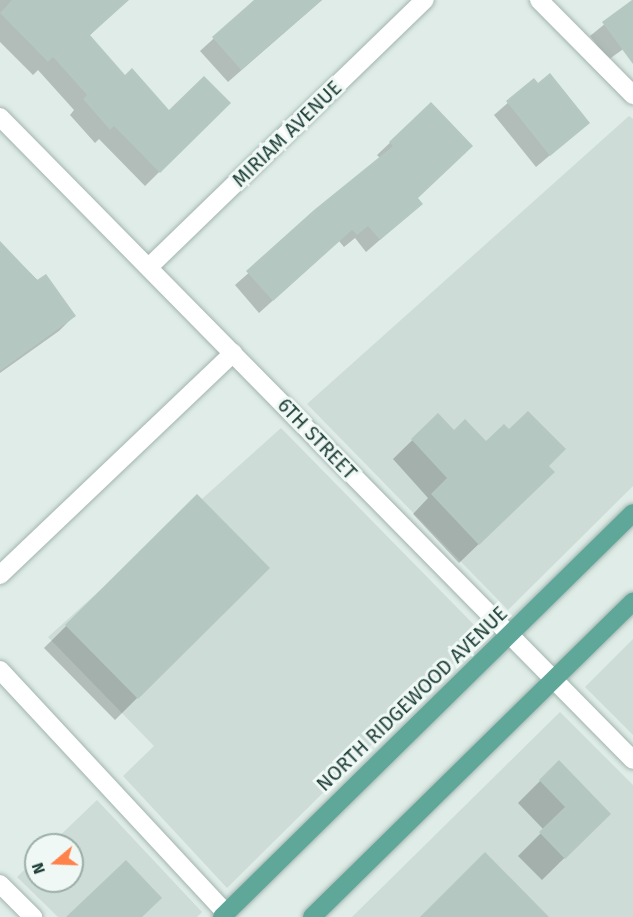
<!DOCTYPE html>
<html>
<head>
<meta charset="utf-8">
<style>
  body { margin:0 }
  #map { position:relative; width:633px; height:917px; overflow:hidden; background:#dfece7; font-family:"Fira Sans",sans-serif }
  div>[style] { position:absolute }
  .built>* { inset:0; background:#cddcd6 }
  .shadow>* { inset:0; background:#0003 }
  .building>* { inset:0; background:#b4c7c0 }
  .roads { filter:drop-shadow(0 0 2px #a1b4af) drop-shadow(0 0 2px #a1b4af) }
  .street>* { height:18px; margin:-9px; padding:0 9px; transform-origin:9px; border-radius:9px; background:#fff }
  .secondary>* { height:18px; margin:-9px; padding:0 9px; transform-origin:9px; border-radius:9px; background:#fff }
  .primary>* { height:18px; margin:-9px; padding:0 9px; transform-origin:9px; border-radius:9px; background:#5ea799 }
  span { translate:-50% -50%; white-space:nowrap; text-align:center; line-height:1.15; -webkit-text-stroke:6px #eff8f4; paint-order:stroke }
  .street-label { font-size:20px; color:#1e3e37 }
  .north { position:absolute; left:24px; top:833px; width:60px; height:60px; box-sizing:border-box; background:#eff8f4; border:2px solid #9baea8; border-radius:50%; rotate:251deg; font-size:16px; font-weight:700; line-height:24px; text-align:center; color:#1e3e37 }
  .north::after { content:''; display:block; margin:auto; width:21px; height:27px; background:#ff824a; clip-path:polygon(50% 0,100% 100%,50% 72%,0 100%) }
</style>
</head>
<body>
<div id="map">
  <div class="built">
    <div style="clip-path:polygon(629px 116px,633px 119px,633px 486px,508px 610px,307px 404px)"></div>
    <div style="clip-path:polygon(281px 428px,483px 634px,227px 888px,123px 776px,154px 746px,48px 637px)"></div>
    <div style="clip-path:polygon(633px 639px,633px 735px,585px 687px)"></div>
    <div style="clip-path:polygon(560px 712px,633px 785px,633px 917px,352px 917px)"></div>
    <div style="clip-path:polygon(97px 800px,202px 912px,197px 917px,58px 917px,17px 877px,36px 859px,36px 881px,72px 881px,72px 845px,50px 845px)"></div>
  </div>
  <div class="shadow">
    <div style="clip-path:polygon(0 0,127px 0,89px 36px,125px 77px,169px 112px,229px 103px,145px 186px,99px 139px,95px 143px,70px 115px,74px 110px,38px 70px,33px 75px,0 42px)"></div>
    <div style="clip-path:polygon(256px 0,322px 0,228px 82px,200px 51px)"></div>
    <div style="clip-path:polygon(633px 1px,633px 42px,608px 60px,590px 36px)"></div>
    <div style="clip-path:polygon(534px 80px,588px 123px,536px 167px,494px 115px)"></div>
    <div style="clip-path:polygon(431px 104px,416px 198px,421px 204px,366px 252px,355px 238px,344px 247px,339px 241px,259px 313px,235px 285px,380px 158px,377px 155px)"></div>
    <div style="clip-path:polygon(0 243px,74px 316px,59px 331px,0 373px)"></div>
    <div style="clip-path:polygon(438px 415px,453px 432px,486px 443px,509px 431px,547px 466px,534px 491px,459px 563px,413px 514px,428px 498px,393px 459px)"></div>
    <div style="clip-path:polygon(197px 496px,268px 568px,115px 720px,44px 648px)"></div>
    <div style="clip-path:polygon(559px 762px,609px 814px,542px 880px,518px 856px,544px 830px,518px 803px)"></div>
  </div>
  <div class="building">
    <div style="clip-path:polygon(12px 0,129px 0,90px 35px,125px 75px,132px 68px,169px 110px,204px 76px,231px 103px,160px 173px,114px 126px,110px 130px,83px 99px,87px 95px,53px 57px,48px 62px,0 13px)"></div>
    <div style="clip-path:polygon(254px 0,322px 0,241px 70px,212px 37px)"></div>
    <div style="clip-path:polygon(632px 0,633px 0,633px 64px,602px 22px)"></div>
    <div style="clip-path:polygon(550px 73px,590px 123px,550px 156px,506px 101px,534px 78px,538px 83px)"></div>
    <div style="clip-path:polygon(431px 102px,473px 146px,418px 198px,423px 204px,380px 240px,368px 226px,357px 235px,352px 230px,273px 301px,246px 271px,314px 210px,393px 146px,389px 142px)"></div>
    <div style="clip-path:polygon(0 241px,37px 280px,46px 274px,76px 316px,0 371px)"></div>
    <div style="clip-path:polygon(528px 411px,566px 449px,549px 466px,555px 472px,479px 545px,431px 494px,447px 478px,411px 439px,438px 413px,454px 430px,465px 419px,486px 441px,504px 424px,509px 429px)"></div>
    <div style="clip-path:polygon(197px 494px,270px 568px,138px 699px,65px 625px)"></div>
    <div style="clip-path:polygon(559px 760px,611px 814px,565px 859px,539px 832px,565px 807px,539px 780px)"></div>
    <div style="clip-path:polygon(485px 852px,549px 917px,420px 917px)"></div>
    <div style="clip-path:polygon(126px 860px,162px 898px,142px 917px,66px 917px)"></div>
  </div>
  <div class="roads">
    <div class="street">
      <div style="left:539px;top:0;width:134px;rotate:45.3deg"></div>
      <div style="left:149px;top:267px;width:384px;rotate:-44.1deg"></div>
      <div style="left:0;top:575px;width:322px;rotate:-43.6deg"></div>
      <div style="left:0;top:670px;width:332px;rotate:47.1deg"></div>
      <div style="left:0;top:884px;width:47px;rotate:45deg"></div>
    </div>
    <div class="secondary">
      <div style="left:0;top:117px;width:902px;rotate:45.45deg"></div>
    </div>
    <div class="primary">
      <div style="left:222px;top:917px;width:576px;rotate:-44.51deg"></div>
      <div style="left:312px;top:917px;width:450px;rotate:-44.5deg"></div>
    </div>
  </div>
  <div class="street-label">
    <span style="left:287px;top:134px;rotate:-44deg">MIRIAM AVENUE</span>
    <span style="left:317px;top:439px;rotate:46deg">6TH STREET</span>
    <span style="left:412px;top:699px;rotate:-44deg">NORTH RIDGEWOOD AVENUE</span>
  </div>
  <div class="north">N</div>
</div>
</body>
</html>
